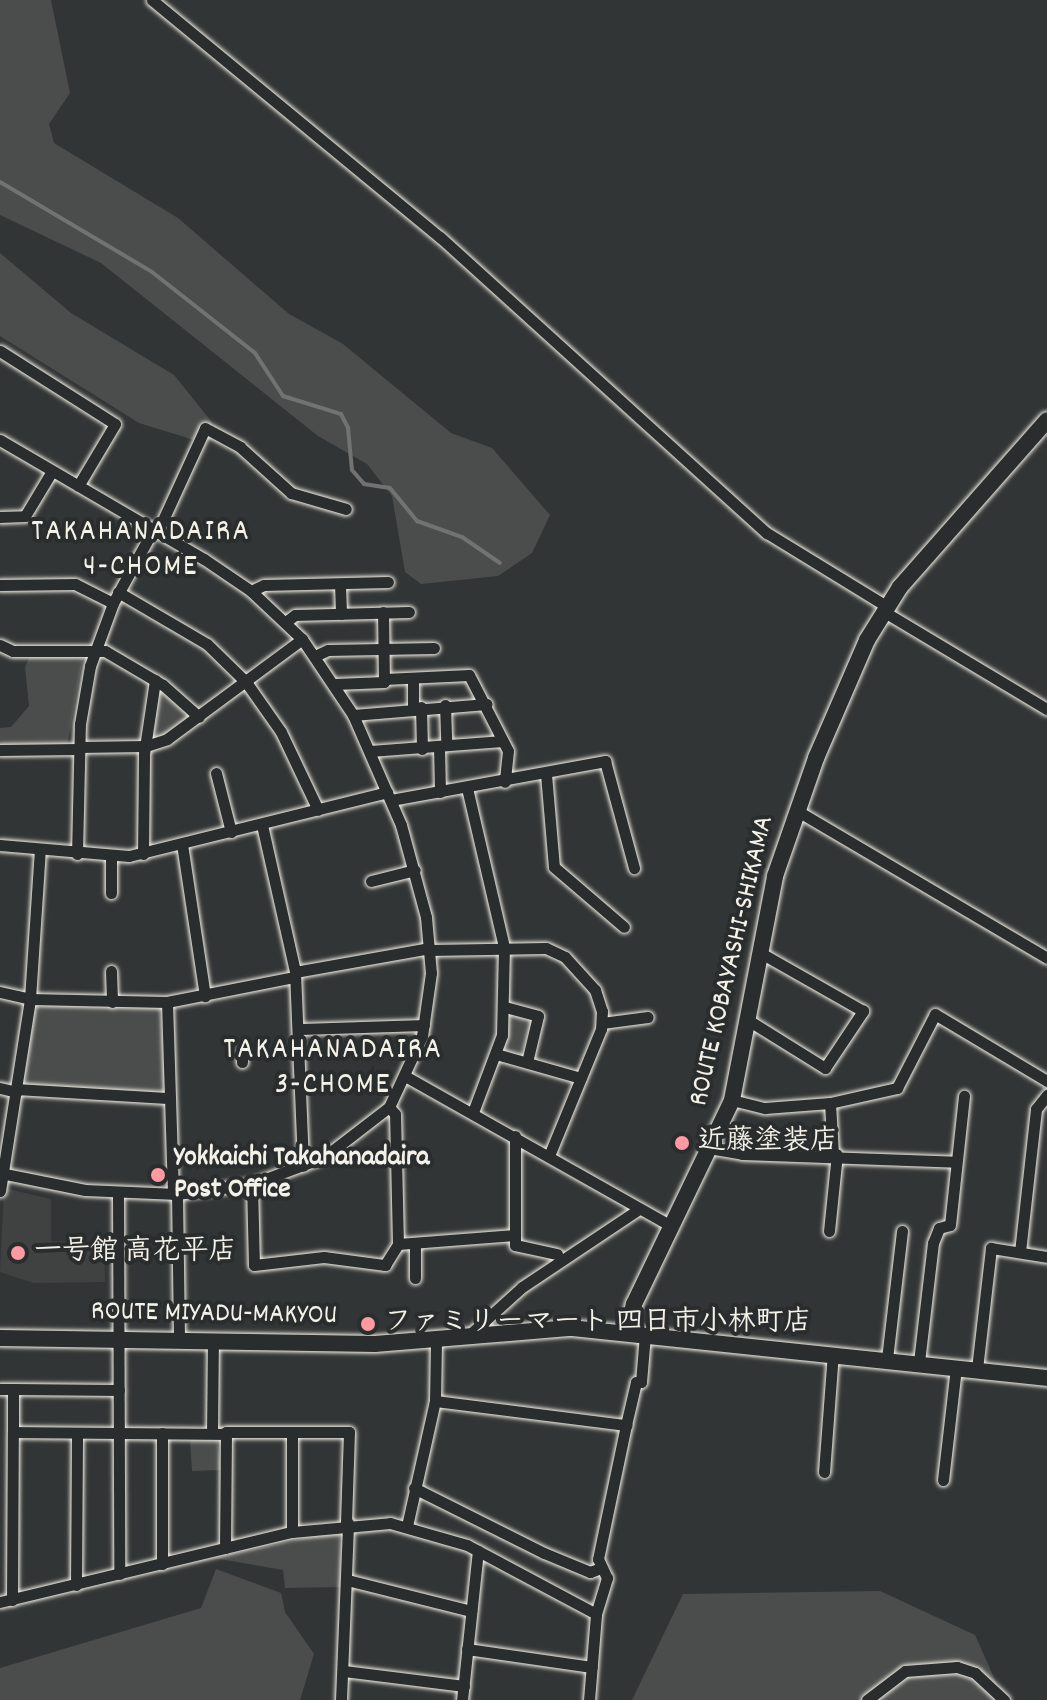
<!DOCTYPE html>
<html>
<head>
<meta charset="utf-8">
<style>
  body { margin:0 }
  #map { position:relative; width:1047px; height:1700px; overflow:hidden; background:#323535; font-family:Dekko,"Klee One",sans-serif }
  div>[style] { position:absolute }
  .built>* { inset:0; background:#404242 }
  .green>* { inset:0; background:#4b4d4c }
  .stream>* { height:4px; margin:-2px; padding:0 2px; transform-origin:2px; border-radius:2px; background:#727370 }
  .roads { filter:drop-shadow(0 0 2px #f4f1e8) drop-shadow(0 0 2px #f4f1e8) }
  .minor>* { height:11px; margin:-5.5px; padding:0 5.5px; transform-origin:5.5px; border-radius:5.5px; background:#2a2d2e }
  .secondary>* { height:16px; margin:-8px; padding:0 8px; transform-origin:8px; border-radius:8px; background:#2a2d2e }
  .primary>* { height:16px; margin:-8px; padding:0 8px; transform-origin:8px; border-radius:8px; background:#2a2d2e }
  .dots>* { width:22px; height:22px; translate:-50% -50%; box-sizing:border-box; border:4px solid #2a2d2e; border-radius:50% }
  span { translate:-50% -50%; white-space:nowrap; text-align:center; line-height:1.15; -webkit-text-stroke:8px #2a2d2e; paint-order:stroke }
  .street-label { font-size:28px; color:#f4f1e8 }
  .poi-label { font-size:28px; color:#f4f1e8; font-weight:700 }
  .left { translate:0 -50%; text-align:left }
  .neighbourhood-label { font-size:30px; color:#f4f1e8; letter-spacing:2px }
</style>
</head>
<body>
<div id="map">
  <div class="built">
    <div style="clip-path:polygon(4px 1188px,51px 1199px,51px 1241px,104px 1242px,105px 1282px,33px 1283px,0 1272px)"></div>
  </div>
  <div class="green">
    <div style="clip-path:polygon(0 0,51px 0,70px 93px,49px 124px,54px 143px,178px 218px,289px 314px,343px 344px,451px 433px,492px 448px,550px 515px,532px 553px,498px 576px,421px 584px,405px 572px,392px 496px,367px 464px,318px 436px,101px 263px,0 215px)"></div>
    <div style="clip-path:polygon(0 253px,71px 313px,174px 375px,211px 421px,215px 439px,194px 440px,139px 423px,0 336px)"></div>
    <div style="clip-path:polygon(31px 654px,83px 657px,67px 746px,0 747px,0 728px,11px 727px,29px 706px,25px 667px)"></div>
    <div style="clip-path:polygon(161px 688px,190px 713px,190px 720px,156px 740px,151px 737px,156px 691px)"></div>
    <div style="clip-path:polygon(35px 1005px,160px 1008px,166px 1096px,22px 1088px)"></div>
    <div style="clip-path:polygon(511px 1012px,532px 1023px,520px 1057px,502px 1049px)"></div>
    <div style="clip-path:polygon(217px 1439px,221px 1470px,192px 1471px,190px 1440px)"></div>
    <div style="clip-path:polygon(339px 1531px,341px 1587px,285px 1588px,283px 1570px,214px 1558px)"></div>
    <div style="clip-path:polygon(216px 1569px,281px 1593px,285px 1612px,314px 1654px,300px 1700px,0 1700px,0 1668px,201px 1608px)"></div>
    <div style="clip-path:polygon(880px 1591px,975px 1635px,1004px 1700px,632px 1700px,683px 1594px)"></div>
  </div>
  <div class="stream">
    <div style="left:0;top:182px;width:177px;rotate:30.6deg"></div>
    <div style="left:152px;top:272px;width:131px;rotate:38.2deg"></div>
    <div style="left:255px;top:353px;width:51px;rotate:56.9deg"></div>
    <div style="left:283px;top:396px;width:61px;rotate:17.2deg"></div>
    <div style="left:341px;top:414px;width:16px;rotate:63deg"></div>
    <div style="left:348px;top:428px;width:42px;rotate:84.6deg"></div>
    <div style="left:352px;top:470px;width:18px;rotate:49deg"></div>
    <div style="left:364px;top:484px;width:26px;rotate:9deg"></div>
    <div style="left:390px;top:488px;width:43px;rotate:50.7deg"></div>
    <div style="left:417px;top:521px;width:48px;rotate:19.6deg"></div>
    <div style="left:462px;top:537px;width:46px;rotate:34.4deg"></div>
  </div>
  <div class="roads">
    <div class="minor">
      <div style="left:152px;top:0;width:373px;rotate:39.5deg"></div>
      <div style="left:440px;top:237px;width:441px;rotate:42.2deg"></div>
      <div style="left:767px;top:533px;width:140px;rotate:31.5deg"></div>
      <div style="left:0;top:351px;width:136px;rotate:32.4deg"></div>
      <div style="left:115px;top:424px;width:72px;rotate:120.8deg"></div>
      <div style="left:0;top:440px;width:236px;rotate:30.3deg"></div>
      <div style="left:204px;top:559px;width:57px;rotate:34.2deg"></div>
      <div style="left:251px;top:591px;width:70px;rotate:43.3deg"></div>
      <div style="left:302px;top:639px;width:92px;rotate:56.1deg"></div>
      <div style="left:353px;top:715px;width:120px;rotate:66.4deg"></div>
      <div style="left:401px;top:825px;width:95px;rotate:74.8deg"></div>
      <div style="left:426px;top:917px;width:56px;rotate:84.9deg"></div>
      <div style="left:431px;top:973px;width:64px;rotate:98.1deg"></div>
      <div style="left:422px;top:1036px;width:78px;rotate:114.9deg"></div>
      <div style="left:389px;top:1107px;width:82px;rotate:142.4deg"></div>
      <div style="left:324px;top:1157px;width:77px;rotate:159.4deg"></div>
      <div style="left:252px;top:1184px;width:76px;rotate:172.4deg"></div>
      <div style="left:177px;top:1194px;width:92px;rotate:-177.5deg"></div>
      <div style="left:85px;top:1190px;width:87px;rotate:-168.7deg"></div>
      <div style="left:0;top:517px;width:25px;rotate:-2deg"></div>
      <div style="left:25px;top:516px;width:52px;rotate:-59deg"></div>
      <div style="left:157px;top:533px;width:115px;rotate:-65.4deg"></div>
      <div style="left:205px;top:428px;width:40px;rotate:28deg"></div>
      <div style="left:240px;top:447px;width:69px;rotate:42deg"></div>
      <div style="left:291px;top:493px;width:57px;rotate:16.2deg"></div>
      <div style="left:340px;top:584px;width:30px;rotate:88deg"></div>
      <div style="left:0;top:585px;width:75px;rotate:-0.8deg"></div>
      <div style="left:75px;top:584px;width:42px;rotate:26.6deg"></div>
      <div style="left:251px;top:591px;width:14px;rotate:-25deg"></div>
      <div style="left:264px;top:585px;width:124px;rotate:-1.4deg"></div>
      <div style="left:118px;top:592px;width:103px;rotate:30.3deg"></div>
      <div style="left:207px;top:644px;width:54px;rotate:44.3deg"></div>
      <div style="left:246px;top:682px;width:61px;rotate:55deg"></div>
      <div style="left:281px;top:732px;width:86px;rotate:64.6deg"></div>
      <div style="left:883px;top:611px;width:191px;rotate:30.9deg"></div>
      <div style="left:287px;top:621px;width:10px;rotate:-37deg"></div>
      <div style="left:295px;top:615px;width:114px;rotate:-1.5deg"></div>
      <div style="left:0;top:645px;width:14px;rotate:25deg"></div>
      <div style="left:13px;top:651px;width:92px"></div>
      <div style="left:105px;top:651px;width:67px;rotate:30.4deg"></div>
      <div style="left:163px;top:685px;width:48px;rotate:41.6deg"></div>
      <div style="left:315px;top:656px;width:14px;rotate:-25deg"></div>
      <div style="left:328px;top:650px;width:106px;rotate:-1.1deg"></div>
      <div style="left:384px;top:679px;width:85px;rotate:-2.7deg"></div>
      <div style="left:469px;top:675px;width:85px;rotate:62.8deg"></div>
      <div style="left:508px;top:751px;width:31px;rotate:96deg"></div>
      <div style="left:413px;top:679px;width:28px;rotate:90deg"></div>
      <div style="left:335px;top:684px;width:49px;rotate:-2.3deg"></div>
      <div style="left:384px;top:682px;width:70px;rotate:-90.8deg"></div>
      <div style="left:445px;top:705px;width:38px;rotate:88deg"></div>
      <div style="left:421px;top:707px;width:42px;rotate:88.6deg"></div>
      <div style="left:353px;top:715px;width:134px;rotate:-4.7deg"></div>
      <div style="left:79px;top:747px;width:67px;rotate:-0.9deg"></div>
      <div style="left:146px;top:746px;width:22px;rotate:-18deg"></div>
      <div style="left:167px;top:739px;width:168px;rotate:-36.5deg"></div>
      <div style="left:439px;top:747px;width:45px;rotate:88.7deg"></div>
      <div style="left:0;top:750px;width:79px;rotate:-0.7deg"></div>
      <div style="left:370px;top:751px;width:133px;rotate:-4.3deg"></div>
      <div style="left:216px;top:773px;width:61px;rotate:75.7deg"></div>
      <div style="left:546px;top:774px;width:93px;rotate:85.1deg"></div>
      <div style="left:554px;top:867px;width:92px;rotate:40.6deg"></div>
      <div style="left:467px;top:788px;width:163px;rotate:76.9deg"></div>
      <div style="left:504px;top:947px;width:88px;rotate:91.3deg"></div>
      <div style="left:502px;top:1035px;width:82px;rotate:110.6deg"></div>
      <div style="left:391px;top:800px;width:218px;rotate:-10.3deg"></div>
      <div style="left:605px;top:761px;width:111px;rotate:74.8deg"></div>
      <div style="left:796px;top:810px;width:291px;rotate:30.5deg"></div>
      <div style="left:262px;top:825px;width:151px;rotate:77.3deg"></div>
      <div style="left:295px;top:972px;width:194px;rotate:87.6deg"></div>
      <div style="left:182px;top:844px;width:154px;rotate:81.4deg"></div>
      <div style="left:0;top:845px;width:129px;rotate:4.9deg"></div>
      <div style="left:129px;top:856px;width:266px;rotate:-13.9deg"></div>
      <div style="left:77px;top:854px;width:130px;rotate:-88.7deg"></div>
      <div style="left:80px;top:724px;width:59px;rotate:-80.2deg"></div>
      <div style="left:90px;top:666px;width:67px;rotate:-69.9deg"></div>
      <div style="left:113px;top:603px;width:83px;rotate:-61.3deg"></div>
      <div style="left:143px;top:854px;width:100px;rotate:-89.4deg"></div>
      <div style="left:144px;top:754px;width:75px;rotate:-81.5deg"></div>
      <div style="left:371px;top:881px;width:45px;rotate:-14deg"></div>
      <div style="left:111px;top:893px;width:36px;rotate:-90deg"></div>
      <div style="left:430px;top:950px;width:116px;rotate:-1deg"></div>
      <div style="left:546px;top:948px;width:21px;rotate:25deg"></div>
      <div style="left:565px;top:957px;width:45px;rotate:47.7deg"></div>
      <div style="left:595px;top:990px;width:22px;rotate:72deg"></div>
      <div style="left:602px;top:1011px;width:18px;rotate:93deg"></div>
      <div style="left:601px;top:1029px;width:137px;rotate:112.3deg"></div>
      <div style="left:111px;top:971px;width:31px;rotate:88deg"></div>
      <div style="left:295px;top:972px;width:137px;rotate:-10.1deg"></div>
      <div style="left:0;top:992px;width:31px;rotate:13deg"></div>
      <div style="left:30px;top:999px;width:137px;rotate:1.3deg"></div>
      <div style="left:167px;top:1002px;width:130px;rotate:-11.1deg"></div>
      <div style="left:167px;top:1002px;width:192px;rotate:88.2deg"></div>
      <div style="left:505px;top:1007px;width:34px;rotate:15deg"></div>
      <div style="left:538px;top:1016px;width:47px;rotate:103.4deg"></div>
      <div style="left:748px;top:1020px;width:91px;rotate:31.9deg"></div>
      <div style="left:825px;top:1068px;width:69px;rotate:-56.3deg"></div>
      <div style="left:863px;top:1011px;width:117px;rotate:-150.4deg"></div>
      <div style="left:602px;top:1023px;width:46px;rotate:-7.4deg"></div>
      <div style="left:301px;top:1029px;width:123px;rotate:-1.9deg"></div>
      <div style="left:242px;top:1052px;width:10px;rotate:90deg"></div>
      <div style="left:496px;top:1054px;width:88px;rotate:15.8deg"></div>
      <div style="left:405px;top:1076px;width:305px;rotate:29.4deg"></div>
      <div style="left:0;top:1088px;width:17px;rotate:13deg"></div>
      <div style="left:17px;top:1089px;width:153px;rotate:3.4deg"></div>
      <div style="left:732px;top:1100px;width:34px;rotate:14deg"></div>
      <div style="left:765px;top:1108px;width:65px;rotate:-4.4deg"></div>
      <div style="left:830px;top:1103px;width:50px;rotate:86.6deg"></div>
      <div style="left:830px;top:1103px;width:69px;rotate:-12.6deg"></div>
      <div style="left:897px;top:1088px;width:83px;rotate:-62.8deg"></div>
      <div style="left:935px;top:1014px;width:131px;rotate:30.9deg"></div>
      <div style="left:709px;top:1148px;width:34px;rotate:10deg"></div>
      <div style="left:742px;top:1154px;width:214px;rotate:2.1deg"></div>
      <div style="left:252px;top:1184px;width:81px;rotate:88.6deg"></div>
      <div style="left:254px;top:1265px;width:70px;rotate:-6.5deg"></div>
      <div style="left:324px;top:1257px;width:62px;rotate:7.5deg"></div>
      <div style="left:385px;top:1265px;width:25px;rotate:-58deg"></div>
      <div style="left:398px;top:1244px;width:130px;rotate:-91.3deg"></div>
      <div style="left:395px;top:1114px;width:9px;rotate:-131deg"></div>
      <div style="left:0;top:1191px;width:194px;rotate:-81.1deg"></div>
      <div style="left:30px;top:999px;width:150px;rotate:-86.2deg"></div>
      <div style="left:118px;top:1194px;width:380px;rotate:89.8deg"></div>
      <div style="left:177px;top:1194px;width:147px;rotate:89.2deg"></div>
      <div style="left:829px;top:1231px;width:77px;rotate:-84.1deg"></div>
      <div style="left:515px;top:1235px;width:10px;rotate:90deg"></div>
      <div style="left:515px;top:1245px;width:43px;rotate:12.1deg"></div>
      <div style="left:398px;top:1244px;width:117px;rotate:-4.4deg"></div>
      <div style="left:515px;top:1235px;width:99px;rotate:-90deg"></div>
      <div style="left:415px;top:1244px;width:34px;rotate:90deg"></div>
      <div style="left:1020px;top:1252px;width:144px;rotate:-83.6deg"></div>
      <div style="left:1036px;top:1109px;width:18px;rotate:-52deg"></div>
      <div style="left:468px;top:1336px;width:73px;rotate:-42.2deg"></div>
      <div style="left:522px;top:1287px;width:141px;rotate:-33.7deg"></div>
      <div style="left:887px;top:1359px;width:129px;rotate:-83.3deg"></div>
      <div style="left:919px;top:1362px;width:120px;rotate:-83.3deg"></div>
      <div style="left:933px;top:1243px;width:16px;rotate:-68deg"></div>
      <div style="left:939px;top:1228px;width:11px;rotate:-15deg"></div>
      <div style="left:950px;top:1225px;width:130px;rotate:-83.8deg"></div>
      <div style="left:977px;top:1369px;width:122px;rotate:-83.4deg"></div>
      <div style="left:991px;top:1248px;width:57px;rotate:9.1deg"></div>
      <div style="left:0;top:1389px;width:13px"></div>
      <div style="left:13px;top:1389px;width:43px;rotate:90deg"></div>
      <div style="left:13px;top:1389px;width:106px;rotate:0.5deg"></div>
      <div style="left:435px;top:1401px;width:193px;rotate:7.2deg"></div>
      <div style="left:162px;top:1433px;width:131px;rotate:90deg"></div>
      <div style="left:212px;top:1433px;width:92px;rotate:-89.4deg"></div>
      <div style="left:824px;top:1472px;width:119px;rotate:-85.7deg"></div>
      <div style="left:943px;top:1480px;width:114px;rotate:-83.4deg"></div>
      <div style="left:414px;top:1488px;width:145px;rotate:26.6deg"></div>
      <div style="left:544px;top:1553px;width:50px;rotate:22.4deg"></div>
      <div style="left:590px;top:1572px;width:12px;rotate:-20deg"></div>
      <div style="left:407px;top:1526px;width:128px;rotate:-77.4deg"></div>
      <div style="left:435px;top:1401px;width:60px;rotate:-89deg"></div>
      <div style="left:292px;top:1532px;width:100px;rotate:-90deg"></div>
      <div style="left:225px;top:1548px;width:116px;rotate:-89.5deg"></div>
      <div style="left:226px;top:1432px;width:123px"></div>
      <div style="left:349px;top:1432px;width:92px;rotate:91.9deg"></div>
      <div style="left:347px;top:1580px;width:128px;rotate:14deg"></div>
      <div style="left:76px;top:1585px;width:152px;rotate:-89.6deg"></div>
      <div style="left:12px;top:1600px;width:168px;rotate:-89.7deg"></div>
      <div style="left:13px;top:1432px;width:212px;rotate:0.5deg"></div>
      <div style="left:0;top:1602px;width:300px;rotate:-13.5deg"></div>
      <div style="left:292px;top:1532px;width:98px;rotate:-5.2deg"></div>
      <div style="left:390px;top:1523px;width:80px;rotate:15.9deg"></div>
      <div style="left:467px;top:1545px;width:146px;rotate:28.1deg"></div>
      <div style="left:467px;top:1649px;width:126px;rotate:8.2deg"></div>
      <div style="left:344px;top:1671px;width:121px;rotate:7.1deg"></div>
      <div style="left:341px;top:1700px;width:177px;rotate:-87.7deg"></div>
      <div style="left:462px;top:1700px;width:150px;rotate:-83.9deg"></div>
      <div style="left:589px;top:1700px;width:86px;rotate:-85.3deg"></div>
      <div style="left:596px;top:1614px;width:38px;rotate:-73deg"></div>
      <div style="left:607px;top:1578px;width:21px;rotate:-115deg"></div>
      <div style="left:598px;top:1559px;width:137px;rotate:-78.2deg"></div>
      <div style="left:626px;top:1425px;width:44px;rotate:-76.9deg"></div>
      <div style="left:636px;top:1382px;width:5px"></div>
      <div style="left:641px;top:1382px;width:48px;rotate:-85.2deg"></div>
      <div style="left:867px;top:1700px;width:48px;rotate:-37.3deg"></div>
      <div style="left:905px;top:1671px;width:52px;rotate:-4.4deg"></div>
      <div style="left:957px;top:1667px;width:19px;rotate:18deg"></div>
      <div style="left:975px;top:1673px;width:40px;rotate:43deg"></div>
    </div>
    <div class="secondary">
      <div style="left:627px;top:1332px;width:29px;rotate:-76deg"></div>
      <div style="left:634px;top:1304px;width:226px;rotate:-64.3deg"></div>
      <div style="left:732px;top:1100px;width:228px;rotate:-79.1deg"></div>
      <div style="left:775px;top:876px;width:125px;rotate:-70.8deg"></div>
      <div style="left:816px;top:758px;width:129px;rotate:-66.6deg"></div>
      <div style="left:867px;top:640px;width:62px;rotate:-58.1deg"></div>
      <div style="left:900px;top:587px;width:222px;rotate:-48.6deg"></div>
    </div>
    <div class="primary">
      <div style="left:0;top:1338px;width:375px;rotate:0.9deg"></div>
      <div style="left:375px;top:1344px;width:197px;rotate:-4.7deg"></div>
      <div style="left:571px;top:1328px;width:479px;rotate:6deg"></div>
    </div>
  </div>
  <div class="dots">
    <div style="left:682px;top:1143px;background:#ff9aa2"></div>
    <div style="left:158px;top:1175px;background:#ff9aa2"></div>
    <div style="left:18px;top:1253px;background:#ff9aa2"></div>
    <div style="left:368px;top:1324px;background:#ff9aa2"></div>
  </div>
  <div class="street-label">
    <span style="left:733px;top:961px;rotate:-77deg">ROUTE KOBAYASHI-SHIKAMA</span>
    <span style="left:214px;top:1315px;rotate:1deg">ROUTE MIYADU-MAKYOU</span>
  </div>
  <div class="poi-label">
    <span class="left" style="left:698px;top:1143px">近藤塗装店</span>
    <span class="left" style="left:174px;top:1175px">Yokkaichi Takahanadaira<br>Post Office</span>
    <span class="left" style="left:34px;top:1253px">一号館 高花平店</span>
    <span class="left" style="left:384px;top:1324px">ファミリーマート 四日市小林町店</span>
  </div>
  <div class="neighbourhood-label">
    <span style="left:141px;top:551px">TAKAHANADAIRA<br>4-CHOME</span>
    <span style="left:333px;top:1069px">TAKAHANADAIRA<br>3-CHOME</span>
  </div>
</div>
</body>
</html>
